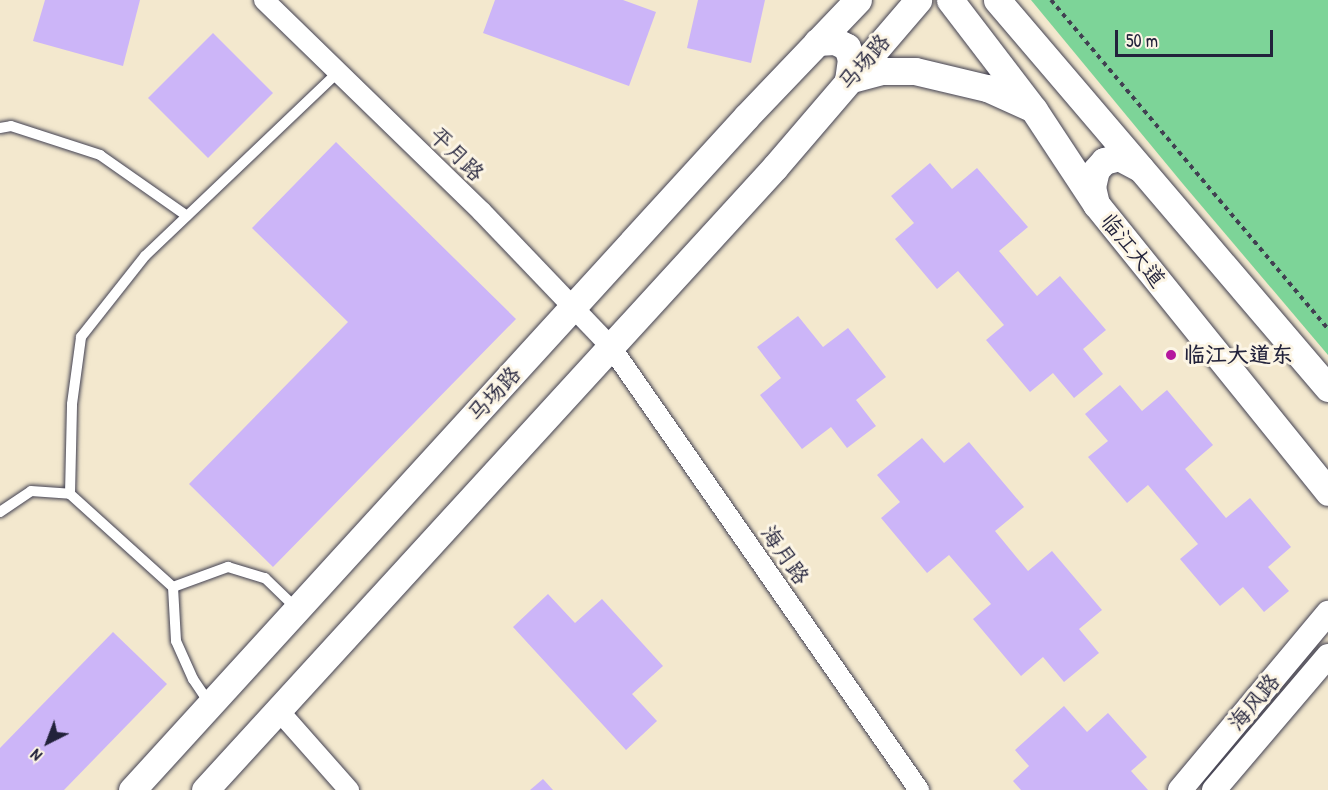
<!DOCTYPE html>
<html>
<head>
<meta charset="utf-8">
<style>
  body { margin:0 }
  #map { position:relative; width:1328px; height:790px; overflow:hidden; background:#f3e8ce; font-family:"Patrick Hand","LXGW WenKai TC",sans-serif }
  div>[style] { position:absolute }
  .green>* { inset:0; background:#7dd498 }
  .building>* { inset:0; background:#ccb5f8 }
  .path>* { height:4px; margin-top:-2px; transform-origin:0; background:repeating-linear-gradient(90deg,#414051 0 4.5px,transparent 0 9px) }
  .roads { filter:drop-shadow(0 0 2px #414051) drop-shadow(0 0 2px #414051) }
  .service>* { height:10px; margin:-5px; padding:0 5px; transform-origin:5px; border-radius:5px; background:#fff }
  .minor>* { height:20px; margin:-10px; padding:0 10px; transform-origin:10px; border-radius:10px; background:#fff }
  .tertiary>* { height:24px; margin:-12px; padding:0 12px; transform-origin:12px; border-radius:12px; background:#fff }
  .secondary>* { height:27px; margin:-13.5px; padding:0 13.5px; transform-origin:13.5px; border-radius:13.5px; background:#fff }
  .dots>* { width:16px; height:16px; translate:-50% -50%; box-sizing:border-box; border:3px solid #fcf5e5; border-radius:50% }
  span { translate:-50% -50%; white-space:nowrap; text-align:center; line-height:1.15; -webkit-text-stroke:6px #fcf5e5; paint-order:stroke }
  .street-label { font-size:22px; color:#22223b }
  .poi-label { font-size:22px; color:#22223b; font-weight:700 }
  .left { translate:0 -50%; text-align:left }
  .north { position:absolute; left:18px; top:712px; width:60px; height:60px; -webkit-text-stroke:4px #fcf5e5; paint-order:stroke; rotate:222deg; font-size:16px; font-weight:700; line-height:24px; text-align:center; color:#22223b }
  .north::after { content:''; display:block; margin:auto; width:21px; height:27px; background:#22223b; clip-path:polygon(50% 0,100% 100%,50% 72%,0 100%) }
  .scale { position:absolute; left:1115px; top:30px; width:158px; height:27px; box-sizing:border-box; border:3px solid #22223b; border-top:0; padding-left:8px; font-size:18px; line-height:21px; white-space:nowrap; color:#22223b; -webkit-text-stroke:4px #fcf5e5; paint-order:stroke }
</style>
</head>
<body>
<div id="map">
  <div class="green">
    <div style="clip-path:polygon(1031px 0,1328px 0,1328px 355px,1183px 184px)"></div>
  </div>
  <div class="building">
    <div style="clip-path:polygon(45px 0,140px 0,123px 66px,33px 41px)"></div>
    <div style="clip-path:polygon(495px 0,623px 0,656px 12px,629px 86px,483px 33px)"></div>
    <div style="clip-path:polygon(698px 0,765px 0,751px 63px,687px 48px)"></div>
    <div style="clip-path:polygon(213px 33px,273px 93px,208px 158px,148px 98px)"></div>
    <div style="clip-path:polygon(336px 142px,516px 319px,273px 567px,189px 484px,348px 322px,252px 228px)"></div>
    <div style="clip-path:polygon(930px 163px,952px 189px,977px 168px,1028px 227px,999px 251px,1037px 296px,1060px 276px,1106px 330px,1083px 349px,1103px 374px,1074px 398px,1053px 373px,1030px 392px,986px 340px,1004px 325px,958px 271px,937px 289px,895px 239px,914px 223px,891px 196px)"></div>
    <div style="clip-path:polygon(798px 316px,823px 347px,848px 328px,886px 377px,856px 400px,876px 426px,847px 448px,831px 427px,802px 449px,760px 395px,781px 378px,757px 347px)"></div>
    <div style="clip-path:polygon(1120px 385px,1142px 411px,1167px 390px,1213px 445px,1185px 469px,1226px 518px,1250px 498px,1291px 547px,1268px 567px,1289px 591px,1264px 612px,1243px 587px,1220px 606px,1180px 559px,1198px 544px,1148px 485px,1127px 503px,1088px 457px,1108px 441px,1085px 414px)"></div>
    <div style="clip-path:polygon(922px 438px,944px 463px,969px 442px,1024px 507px,995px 531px,1028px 571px,1052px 551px,1102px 610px,1079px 629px,1099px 653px,1064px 682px,1043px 657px,1021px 676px,973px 619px,991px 604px,949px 555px,927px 573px,881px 518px,900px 502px,877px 475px)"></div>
    <div style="clip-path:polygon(548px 594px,575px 623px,602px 599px,663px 666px,632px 694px,657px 721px,626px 750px,513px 627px)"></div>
    <div style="clip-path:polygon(113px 632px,167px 684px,64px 790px,0 790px,0 748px)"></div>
    <div style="clip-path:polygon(1064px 706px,1087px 732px,1108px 713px,1147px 757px,1131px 771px,1148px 790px,1021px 790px,1013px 781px,1029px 766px,1015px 750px)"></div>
    <div style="clip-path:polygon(543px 779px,553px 790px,530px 790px)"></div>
  </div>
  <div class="path">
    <div style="left:1051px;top:0;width:430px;rotate:49.9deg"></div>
  </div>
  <div class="roads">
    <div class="service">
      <div style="left:0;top:128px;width:11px;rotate:-10deg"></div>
      <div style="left:11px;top:126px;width:94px;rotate:18deg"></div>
      <div style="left:100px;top:155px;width:106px;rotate:35deg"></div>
      <div style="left:70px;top:494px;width:90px;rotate:-88.7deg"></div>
      <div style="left:72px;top:404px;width:68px;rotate:-82.3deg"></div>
      <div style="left:81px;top:337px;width:103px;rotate:-51.7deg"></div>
      <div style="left:145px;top:256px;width:268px;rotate:-43.6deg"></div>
      <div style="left:0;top:512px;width:37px;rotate:-34deg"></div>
      <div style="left:31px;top:491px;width:39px;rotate:4deg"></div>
      <div style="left:70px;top:494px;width:139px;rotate:42.1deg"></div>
      <div style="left:173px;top:587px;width:54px;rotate:86.8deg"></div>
      <div style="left:176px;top:641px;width:42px;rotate:65.9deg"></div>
      <div style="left:193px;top:679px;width:30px;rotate:56deg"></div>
      <div style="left:173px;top:587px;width:59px;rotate:-20deg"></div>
      <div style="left:228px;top:567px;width:39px;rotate:17deg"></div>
      <div style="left:265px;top:578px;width:43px;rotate:44.1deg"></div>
    </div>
    <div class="minor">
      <div style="left:264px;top:0;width:304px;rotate:44.2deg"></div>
      <div style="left:482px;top:212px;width:187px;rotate:46.3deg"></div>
      <div style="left:611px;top:347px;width:540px;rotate:55.19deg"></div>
      <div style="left:279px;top:711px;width:106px;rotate:48.5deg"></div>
    </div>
    <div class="tertiary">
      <div style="left:1180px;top:790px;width:231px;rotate:-50.1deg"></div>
      <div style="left:1214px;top:790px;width:176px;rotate:-49.6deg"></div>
    </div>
    <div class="secondary">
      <div style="left:950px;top:0;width:138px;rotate:52.6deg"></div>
      <div style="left:1034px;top:110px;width:113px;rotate:56.6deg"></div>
      <div style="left:1096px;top:204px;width:370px;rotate:51.1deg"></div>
      <div style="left:997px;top:0;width:510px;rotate:49.53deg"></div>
      <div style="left:817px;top:42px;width:18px;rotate:-3deg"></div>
      <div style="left:835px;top:41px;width:13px;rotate:27deg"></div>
      <div style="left:847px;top:47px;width:13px;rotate:72deg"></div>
      <div style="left:851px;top:59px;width:21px;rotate:98deg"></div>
      <div style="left:848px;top:80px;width:35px;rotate:-15deg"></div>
      <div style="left:882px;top:71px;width:33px"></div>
      <div style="left:915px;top:71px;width:74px;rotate:13.3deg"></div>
      <div style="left:987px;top:88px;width:48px;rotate:24.4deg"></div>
      <div style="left:1096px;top:204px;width:17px;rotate:-103deg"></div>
      <div style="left:1092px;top:187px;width:17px;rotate:-77deg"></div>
      <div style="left:1096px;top:170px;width:12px;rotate:-48deg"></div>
      <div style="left:1104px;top:161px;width:16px;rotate:-15deg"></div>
      <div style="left:1119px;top:157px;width:24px;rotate:28deg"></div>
      <div style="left:132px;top:790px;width:911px;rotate:-47.62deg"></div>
      <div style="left:746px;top:117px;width:162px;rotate:-46.3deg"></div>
      <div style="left:205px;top:790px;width:844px;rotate:-47.54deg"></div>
      <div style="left:775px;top:167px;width:220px;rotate:-49.4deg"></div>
    </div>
  </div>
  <div class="dots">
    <div style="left:1171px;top:355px;background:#b5179e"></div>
  </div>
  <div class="street-label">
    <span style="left:864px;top:62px;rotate:-49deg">马场路</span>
    <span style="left:457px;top:154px;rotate:45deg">平月路</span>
    <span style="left:1133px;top:250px;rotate:51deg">临江大道</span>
    <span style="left:494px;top:394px;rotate:-47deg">马场路</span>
    <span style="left:785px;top:555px;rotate:55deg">海月路</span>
    <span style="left:1254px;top:702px;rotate:-50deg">海风路</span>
  </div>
  <div class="poi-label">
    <span class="left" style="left:1183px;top:355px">临江大道东</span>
  </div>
  <div class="north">N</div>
  <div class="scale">50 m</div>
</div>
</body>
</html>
